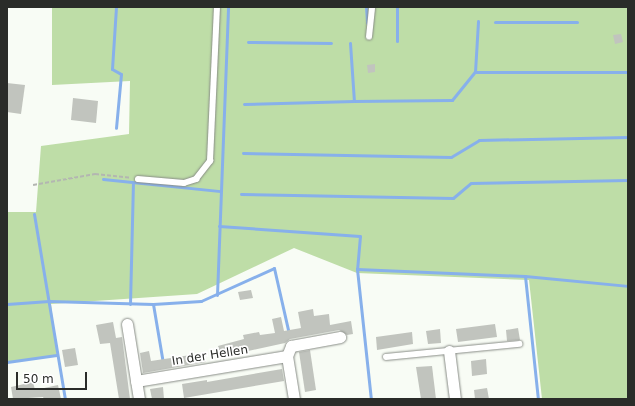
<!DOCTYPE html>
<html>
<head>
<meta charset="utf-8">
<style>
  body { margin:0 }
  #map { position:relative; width:635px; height:406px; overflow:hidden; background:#f8fcf5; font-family:"DejaVu Sans",sans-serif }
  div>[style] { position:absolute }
  .green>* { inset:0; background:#bedda7 }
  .stream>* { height:3px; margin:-1.5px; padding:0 1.5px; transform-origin:1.5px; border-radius:1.5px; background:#87b0eb }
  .building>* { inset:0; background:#c1c4be }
  .path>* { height:1.5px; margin-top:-0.75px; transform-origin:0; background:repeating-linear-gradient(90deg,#b3b6b1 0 4px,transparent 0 6px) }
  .roads { filter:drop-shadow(0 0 1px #888c86) drop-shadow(0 0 1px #888c86) }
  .service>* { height:5.5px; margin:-2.75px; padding:0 2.75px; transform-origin:2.75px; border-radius:2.75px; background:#fff }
  .minor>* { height:11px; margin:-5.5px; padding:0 5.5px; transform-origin:5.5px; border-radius:5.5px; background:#fff }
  span { translate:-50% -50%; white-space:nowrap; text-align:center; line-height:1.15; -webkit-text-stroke:3.5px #fff; paint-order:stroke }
  .street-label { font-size:12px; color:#2a2c29 }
  .frame { position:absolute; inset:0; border:8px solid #2a2c29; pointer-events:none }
  .scale { position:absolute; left:16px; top:372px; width:71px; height:18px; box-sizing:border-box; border:2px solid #2a2c29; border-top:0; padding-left:5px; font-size:12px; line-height:14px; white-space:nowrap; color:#2a2c29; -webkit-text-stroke:3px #fff; paint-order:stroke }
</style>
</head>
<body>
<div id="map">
  <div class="green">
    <div style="clip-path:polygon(52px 7px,628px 7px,628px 399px,542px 399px,529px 280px,357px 273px,294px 248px,197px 294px,51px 304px,57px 355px,7px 362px,7px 212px,36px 212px,41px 146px,129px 134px,130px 81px,52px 85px)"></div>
  </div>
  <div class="stream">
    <div style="left:116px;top:7px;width:62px;rotate:93.7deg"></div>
    <div style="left:112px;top:69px;width:10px;rotate:29deg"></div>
    <div style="left:121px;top:74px;width:54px;rotate:95.3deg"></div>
    <div style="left:366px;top:7px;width:16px;rotate:86deg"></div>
    <div style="left:397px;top:7px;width:34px;rotate:90deg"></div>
    <div style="left:495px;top:22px;width:82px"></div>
    <div style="left:248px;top:42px;width:83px;rotate:0.7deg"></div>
    <div style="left:350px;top:43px;width:58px;rotate:86.1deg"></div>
    <div style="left:354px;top:101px;width:98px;rotate:-0.6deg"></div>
    <div style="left:452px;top:100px;width:36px;rotate:-51deg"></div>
    <div style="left:475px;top:72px;width:153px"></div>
    <div style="left:475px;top:72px;width:51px;rotate:-86.6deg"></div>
    <div style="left:244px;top:104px;width:110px;rotate:-1.6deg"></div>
    <div style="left:243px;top:153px;width:208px;rotate:1.1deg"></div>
    <div style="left:451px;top:157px;width:33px;rotate:-31deg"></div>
    <div style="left:479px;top:140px;width:149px;rotate:-1.2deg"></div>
    <div style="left:103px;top:179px;width:118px;rotate:5.9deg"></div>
    <div style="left:241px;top:194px;width:212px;rotate:1.1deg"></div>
    <div style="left:453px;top:198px;width:23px;rotate:-40deg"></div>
    <div style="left:471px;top:183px;width:157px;rotate:-1.1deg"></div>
    <div style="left:34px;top:214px;width:188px;rotate:80.5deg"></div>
    <div style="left:219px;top:226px;width:141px;rotate:4.1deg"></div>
    <div style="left:360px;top:236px;width:33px;rotate:95deg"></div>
    <div style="left:357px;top:269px;width:131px;rotate:83.9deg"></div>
    <div style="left:357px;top:269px;width:168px;rotate:2.4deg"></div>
    <div style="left:525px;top:276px;width:103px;rotate:5.5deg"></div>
    <div style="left:525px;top:276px;width:124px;rotate:84deg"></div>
    <div style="left:217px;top:295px;width:288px;rotate:-87.8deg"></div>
    <div style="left:7px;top:304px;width:42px;rotate:-4.1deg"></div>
    <div style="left:49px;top:301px;width:104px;rotate:1.7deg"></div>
    <div style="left:153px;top:304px;width:48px;rotate:-3.6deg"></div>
    <div style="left:201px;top:301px;width:80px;rotate:-24.3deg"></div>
    <div style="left:274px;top:268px;width:68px;rotate:77.2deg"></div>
    <div style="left:130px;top:304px;width:120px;rotate:-88.6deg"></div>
    <div style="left:153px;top:304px;width:60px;rotate:80.4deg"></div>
    <div style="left:7px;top:362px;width:50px;rotate:-8deg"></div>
  </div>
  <div class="building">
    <div style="clip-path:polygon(621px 34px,623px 42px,615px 44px,613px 35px)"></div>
    <div style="clip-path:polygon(375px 64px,375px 72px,368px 73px,367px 65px)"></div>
    <div style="clip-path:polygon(7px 83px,25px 85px,21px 114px,7px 112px)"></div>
    <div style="clip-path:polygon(73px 98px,98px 101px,96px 123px,71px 120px)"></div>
    <div style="clip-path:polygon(251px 290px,253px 298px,240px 300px,238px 292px)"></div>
    <div style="clip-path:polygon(313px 309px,314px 316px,329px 314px,330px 325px,351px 321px,353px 334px,347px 335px,339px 330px,290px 339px,285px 343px,221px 357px,218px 346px,244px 339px,243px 335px,259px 332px,260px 335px,275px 333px,272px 319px,281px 317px,284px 331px,301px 328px,298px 312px)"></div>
    <div style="clip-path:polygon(113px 322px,116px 338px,122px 337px,130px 399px,119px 399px,110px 343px,100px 344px,96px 325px)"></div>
    <div style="clip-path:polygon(495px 324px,497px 337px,458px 342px,456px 329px)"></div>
    <div style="clip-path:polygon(518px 328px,520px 340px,507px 341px,506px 330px)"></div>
    <div style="clip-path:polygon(440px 329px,441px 343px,428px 344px,426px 331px)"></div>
    <div style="clip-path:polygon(412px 332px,413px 344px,377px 350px,376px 337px)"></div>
    <div style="clip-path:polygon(75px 348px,78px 365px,65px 367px,62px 350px)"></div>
    <div style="clip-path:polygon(310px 350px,316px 390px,305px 392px,299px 352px)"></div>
    <div style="clip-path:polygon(149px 351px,151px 361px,204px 353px,206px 362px,143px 373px,140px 353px)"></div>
    <div style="clip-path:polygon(486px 359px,487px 374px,472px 376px,471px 361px)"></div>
    <div style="clip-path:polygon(432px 366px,436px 399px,421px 399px,416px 367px)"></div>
    <div style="clip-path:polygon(282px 369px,284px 381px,184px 398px,182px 384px,207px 380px,207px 382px)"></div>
    <div style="clip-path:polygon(33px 382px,35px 390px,58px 385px,61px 399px,44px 399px,43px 397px,13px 399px,11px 387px)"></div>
    <div style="clip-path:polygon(163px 387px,164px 399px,152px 399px,150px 389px)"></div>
    <div style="clip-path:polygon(487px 388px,489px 399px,475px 399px,474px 390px)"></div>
  </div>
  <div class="path">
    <div style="left:33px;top:185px;width:63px;rotate:-10.1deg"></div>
    <div style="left:95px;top:174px;width:36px;rotate:6deg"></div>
  </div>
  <div class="roads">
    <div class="service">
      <div style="left:369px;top:37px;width:30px;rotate:-84deg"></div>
      <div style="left:138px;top:179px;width:46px;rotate:5deg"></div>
      <div style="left:184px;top:183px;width:13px;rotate:-18deg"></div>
      <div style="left:196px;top:179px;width:23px;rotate:-52deg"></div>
      <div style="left:210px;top:161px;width:154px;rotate:-87.4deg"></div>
      <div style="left:386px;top:357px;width:134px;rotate:-5.6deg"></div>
    </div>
    <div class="minor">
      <div style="left:127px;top:324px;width:76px;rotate:80.9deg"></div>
      <div style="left:449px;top:351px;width:48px;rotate:82.9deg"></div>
      <div style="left:287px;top:356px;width:44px;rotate:80.8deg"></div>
      <div style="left:136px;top:381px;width:153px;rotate:-9.4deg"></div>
      <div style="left:287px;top:356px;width:11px;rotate:-68deg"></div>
      <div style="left:291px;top:346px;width:50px;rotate:-10.4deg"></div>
    </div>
  </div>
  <div class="street-label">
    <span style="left:210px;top:356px;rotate:-9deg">In der Hellen</span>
  </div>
  <div class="frame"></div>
  <div class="scale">50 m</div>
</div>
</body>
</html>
